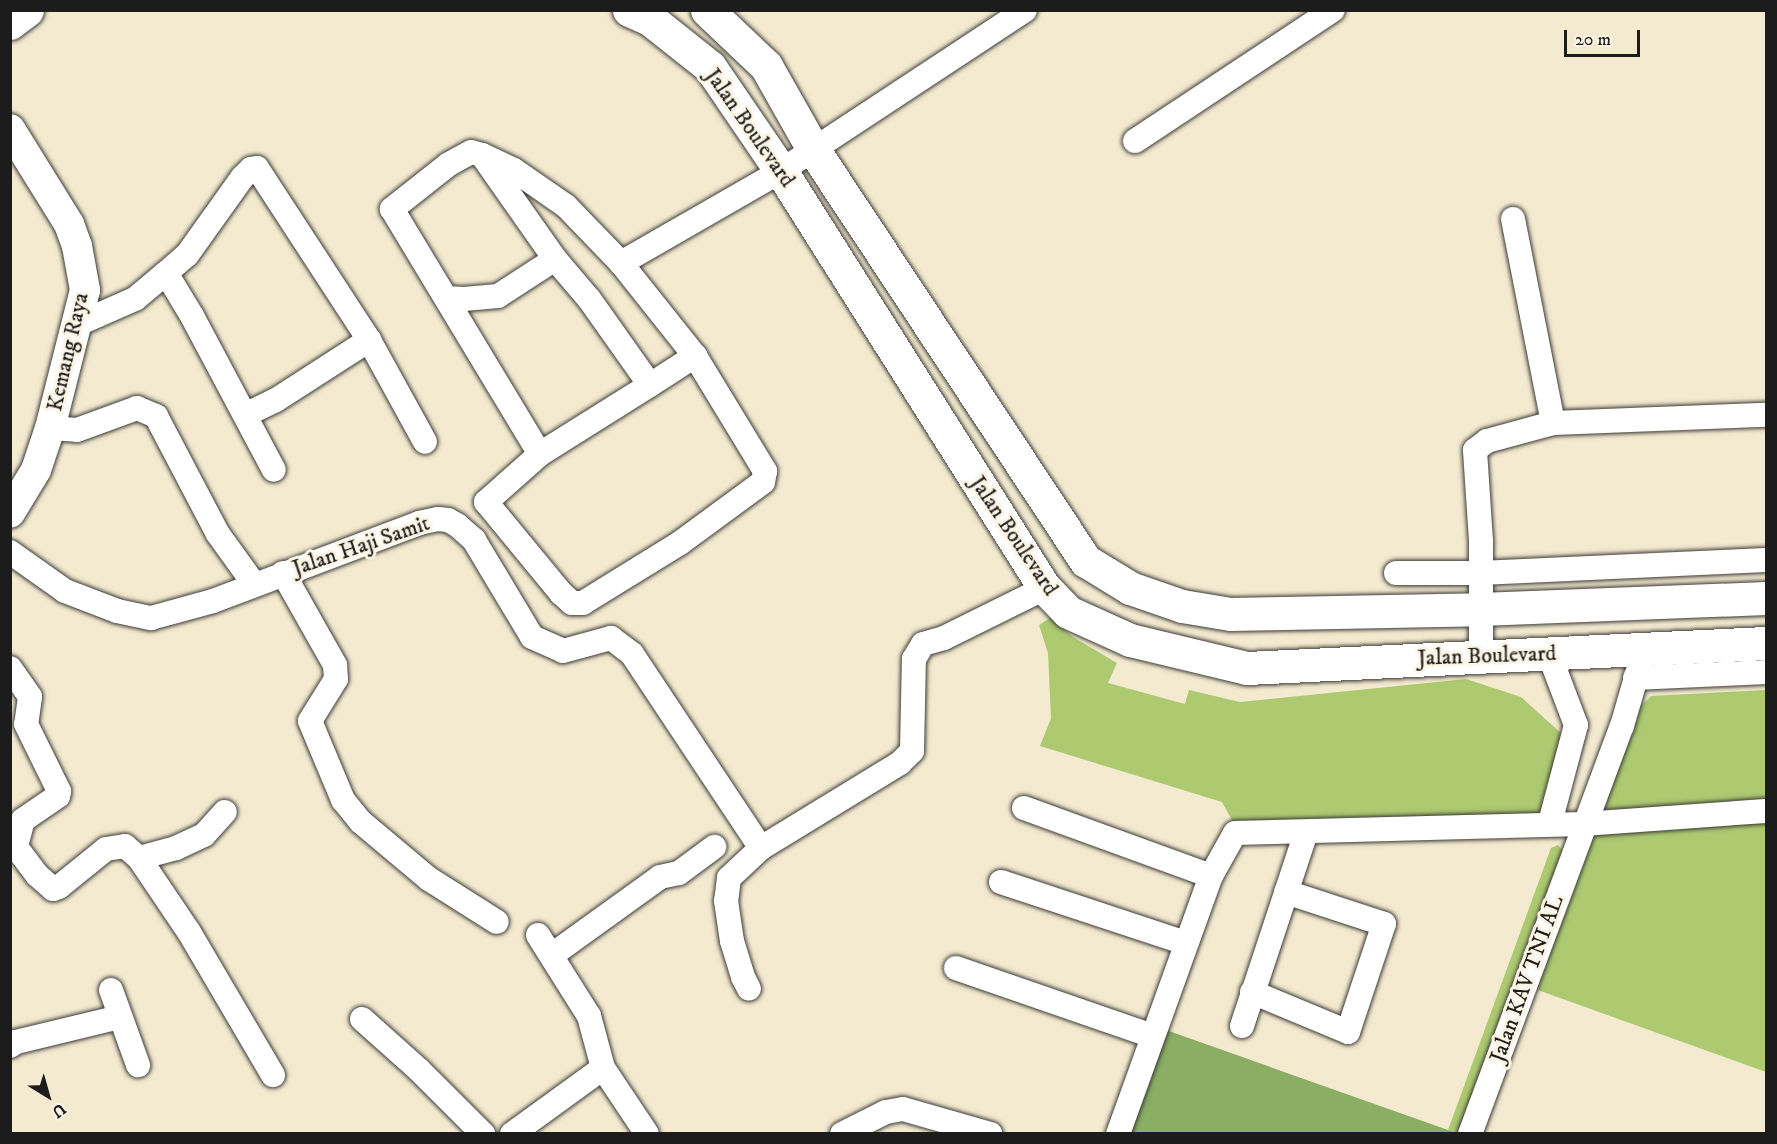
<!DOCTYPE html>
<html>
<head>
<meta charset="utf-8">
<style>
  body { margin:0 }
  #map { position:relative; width:1777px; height:1144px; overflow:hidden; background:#f3ead0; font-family:"IM FELL DW Pica",serif }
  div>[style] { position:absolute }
  .green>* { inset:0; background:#adca71 }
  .forest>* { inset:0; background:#8aae63 }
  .roads { filter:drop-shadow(0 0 2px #3c3b37) drop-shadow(0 0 2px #3c3b37) }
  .minor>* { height:24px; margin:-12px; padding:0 12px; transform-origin:12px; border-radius:12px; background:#fff }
  .tertiary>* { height:30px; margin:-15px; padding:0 15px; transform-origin:15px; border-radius:15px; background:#fff }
  .secondary>* { height:33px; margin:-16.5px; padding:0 16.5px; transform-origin:16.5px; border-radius:16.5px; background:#fff }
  span { translate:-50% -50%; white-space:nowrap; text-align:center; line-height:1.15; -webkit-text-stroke:6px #fcf5e5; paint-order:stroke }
  .street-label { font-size:22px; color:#1c1c1c }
  .frame { position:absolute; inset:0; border:12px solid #1c1c1c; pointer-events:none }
  .north { position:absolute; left:18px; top:1066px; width:60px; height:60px; -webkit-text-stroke:4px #fcf5e5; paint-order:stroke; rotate:143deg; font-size:16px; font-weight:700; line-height:24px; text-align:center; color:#1c1c1c }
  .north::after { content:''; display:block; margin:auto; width:21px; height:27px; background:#1c1c1c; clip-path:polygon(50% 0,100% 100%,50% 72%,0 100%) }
  .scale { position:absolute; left:1564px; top:30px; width:76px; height:27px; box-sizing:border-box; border:3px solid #1c1c1c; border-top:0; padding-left:8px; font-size:18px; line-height:21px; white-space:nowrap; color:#1c1c1c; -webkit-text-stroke:4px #fcf5e5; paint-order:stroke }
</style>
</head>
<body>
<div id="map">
  <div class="green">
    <div style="clip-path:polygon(1050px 618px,1073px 637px,1117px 663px,1108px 683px,1185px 704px,1189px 690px,1240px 702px,1466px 679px,1521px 697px,1562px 734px,1540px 813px,1234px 824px,1222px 802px,1040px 746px,1051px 718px,1048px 653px,1039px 625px)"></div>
    <div style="clip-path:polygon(1766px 690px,1766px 1072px,1535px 989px,1633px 714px,1651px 696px)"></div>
    <div style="clip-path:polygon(1558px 845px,1563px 851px,1459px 1133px,1457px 1133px,1448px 1130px,1551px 848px)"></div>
  </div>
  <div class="forest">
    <div style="clip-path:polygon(1166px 1030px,1448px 1130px,1457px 1133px,1127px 1134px)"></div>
  </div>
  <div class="roads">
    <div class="minor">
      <div style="left:1135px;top:141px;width:237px;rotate:-33.5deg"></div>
      <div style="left:482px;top:155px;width:35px;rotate:25deg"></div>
      <div style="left:514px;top:170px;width:63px;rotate:34.7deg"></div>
      <div style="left:566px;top:206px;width:79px;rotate:46deg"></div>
      <div style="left:621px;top:263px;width:119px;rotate:51.5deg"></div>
      <div style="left:695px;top:356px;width:135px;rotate:58.7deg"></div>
      <div style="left:765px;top:471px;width:11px;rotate:100deg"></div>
      <div style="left:763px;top:482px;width:103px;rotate:143.7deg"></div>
      <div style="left:680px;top:543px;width:114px;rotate:148.3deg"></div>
      <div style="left:583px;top:603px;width:11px;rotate:180deg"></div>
      <div style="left:572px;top:603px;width:15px;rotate:-138deg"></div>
      <div style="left:561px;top:593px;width:118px;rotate:-129.5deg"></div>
      <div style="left:486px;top:502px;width:72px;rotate:-41.6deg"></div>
      <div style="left:540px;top:454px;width:130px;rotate:-32.1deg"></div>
      <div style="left:650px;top:385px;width:105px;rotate:-125.3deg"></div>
      <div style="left:589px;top:299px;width:52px;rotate:-130.4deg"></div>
      <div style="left:555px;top:259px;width:127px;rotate:-125.1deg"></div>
      <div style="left:482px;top:155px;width:11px;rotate:-165deg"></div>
      <div style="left:471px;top:152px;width:25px;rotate:151deg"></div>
      <div style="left:449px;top:164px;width:73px;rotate:141.7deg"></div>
      <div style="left:392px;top:209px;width:286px;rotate:58.9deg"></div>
      <div style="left:1513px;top:219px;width:208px;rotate:78.9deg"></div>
      <div style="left:621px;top:263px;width:185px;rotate:-29.9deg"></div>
      <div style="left:781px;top:171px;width:292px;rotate:-33.4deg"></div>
      <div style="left:166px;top:273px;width:50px;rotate:58.8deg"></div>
      <div style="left:192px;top:316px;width:174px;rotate:62deg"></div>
      <div style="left:446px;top:298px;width:18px;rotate:3deg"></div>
      <div style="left:464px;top:299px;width:34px;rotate:-5deg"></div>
      <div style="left:498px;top:296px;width:68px;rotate:-33deg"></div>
      <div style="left:78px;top:324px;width:62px;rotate:-23.7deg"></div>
      <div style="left:135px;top:299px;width:40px;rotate:-40deg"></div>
      <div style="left:166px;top:273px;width:28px;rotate:-41deg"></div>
      <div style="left:187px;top:255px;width:95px;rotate:-54.5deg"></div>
      <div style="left:242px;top:178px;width:13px;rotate:-45deg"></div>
      <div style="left:251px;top:169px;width:6px;rotate:-9deg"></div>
      <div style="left:257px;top:168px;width:205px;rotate:56.9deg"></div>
      <div style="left:369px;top:340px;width:116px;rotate:61.2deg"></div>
      <div style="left:650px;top:385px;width:54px;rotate:-32.8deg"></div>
      <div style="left:245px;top:415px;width:34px;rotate:-26deg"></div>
      <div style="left:276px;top:400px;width:111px;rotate:-32.8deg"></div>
      <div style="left:50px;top:428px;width:27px;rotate:4deg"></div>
      <div style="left:77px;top:430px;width:64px;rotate:-20.1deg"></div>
      <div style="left:137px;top:408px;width:21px;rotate:23deg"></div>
      <div style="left:156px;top:416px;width:133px;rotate:62.3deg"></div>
      <div style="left:218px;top:534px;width:62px;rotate:54.2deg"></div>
      <div style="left:10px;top:552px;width:67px;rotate:35.3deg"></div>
      <div style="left:65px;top:591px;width:56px;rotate:21deg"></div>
      <div style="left:117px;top:611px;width:35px;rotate:12deg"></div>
      <div style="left:151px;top:618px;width:64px;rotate:-15.3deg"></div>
      <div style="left:213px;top:601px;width:220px;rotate:-20.7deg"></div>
      <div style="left:419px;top:523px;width:19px;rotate:-12deg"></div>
      <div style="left:438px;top:519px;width:10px;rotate:6deg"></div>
      <div style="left:448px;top:520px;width:10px;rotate:29deg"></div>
      <div style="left:457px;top:525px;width:23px;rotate:41deg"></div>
      <div style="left:474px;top:540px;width:113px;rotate:59.1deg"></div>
      <div style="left:532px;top:637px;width:34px;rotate:24deg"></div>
      <div style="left:563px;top:651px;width:50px;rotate:-15.2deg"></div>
      <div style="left:611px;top:638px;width:26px;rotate:37deg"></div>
      <div style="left:632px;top:654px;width:233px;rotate:56.4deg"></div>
      <div style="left:761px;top:848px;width:44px;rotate:136.8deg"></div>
      <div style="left:729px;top:878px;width:23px;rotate:97deg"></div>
      <div style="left:726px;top:901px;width:40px;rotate:81.5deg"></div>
      <div style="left:732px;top:941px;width:38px;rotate:73deg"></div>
      <div style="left:743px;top:977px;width:13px;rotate:63deg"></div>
      <div style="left:283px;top:573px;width:106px;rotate:60.5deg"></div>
      <div style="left:335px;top:665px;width:14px;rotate:86deg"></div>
      <div style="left:336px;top:679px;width:49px;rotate:121.8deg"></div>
      <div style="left:310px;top:721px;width:86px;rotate:67.3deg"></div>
      <div style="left:343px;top:800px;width:28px;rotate:51deg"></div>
      <div style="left:361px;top:822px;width:89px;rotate:40deg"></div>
      <div style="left:429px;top:879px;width:80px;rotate:32.3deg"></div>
      <div style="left:1396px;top:573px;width:84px"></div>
      <div style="left:1480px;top:573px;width:286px;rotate:-2.6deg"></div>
      <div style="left:1549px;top:654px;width:76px;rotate:69.2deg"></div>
      <div style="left:1576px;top:725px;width:101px;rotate:104.9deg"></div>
      <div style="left:1481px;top:656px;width:115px;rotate:-90deg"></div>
      <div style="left:1481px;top:541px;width:91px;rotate:-93.8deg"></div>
      <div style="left:1475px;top:450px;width:15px;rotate:-37deg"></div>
      <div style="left:1487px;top:441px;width:68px;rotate:-15.3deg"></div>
      <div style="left:1553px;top:423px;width:213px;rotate:-2.2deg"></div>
      <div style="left:10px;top:668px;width:35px;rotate:55deg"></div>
      <div style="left:30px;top:697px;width:27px;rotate:98deg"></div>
      <div style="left:26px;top:724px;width:75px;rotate:63.8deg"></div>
      <div style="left:59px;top:791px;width:5px;rotate:101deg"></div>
      <div style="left:58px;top:796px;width:42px;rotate:145.6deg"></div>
      <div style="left:23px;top:820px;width:28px;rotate:105deg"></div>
      <div style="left:16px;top:847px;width:35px;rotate:53deg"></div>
      <div style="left:37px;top:875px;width:21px;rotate:41deg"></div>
      <div style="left:53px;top:889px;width:6px;rotate:-18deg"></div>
      <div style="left:59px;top:887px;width:60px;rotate:-39deg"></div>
      <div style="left:106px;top:849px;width:19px;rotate:-9deg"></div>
      <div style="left:125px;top:846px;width:18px;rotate:41deg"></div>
      <div style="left:139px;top:858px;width:89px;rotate:56deg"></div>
      <div style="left:189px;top:932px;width:166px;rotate:59.6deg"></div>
      <div style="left:1635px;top:678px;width:131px;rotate:-2.6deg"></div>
      <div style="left:1024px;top:808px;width:199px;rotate:20deg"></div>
      <div style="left:761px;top:848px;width:163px;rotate:-31.4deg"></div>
      <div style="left:900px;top:763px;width:17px;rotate:-45deg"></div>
      <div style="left:912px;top:751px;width:92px;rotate:-88.8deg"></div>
      <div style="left:914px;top:659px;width:17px;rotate:-59deg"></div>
      <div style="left:923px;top:644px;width:22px;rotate:-16deg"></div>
      <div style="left:944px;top:638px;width:113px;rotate:-26.3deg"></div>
      <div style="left:139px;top:858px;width:38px;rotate:-15deg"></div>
      <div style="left:176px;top:848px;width:31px;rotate:-25deg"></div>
      <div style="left:204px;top:835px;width:31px;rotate:-48deg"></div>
      <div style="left:1001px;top:882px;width:194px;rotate:18.3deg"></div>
      <div style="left:538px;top:935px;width:96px;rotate:57.8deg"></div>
      <div style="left:589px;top:1016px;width:54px;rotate:74.9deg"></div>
      <div style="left:552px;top:955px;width:133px;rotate:-35.8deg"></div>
      <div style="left:660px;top:877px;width:19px;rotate:-12deg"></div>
      <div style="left:679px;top:873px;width:44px;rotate:-36.6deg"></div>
      <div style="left:956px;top:968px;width:207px;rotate:19.1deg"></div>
      <div style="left:111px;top:990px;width:80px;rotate:70.2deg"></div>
      <div style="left:1252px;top:992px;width:104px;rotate:22.6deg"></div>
      <div style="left:1348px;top:1032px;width:114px;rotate:-71.6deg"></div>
      <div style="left:1384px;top:924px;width:103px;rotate:-161.9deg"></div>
      <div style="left:362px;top:1019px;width:76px;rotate:41.8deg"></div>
      <div style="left:419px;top:1070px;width:91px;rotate:45deg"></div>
      <div style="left:1242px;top:1026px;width:204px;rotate:-71.7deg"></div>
      <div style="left:10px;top:1046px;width:7px;rotate:-34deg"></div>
      <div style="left:16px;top:1042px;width:106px;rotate:-13.6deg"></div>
      <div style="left:512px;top:1134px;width:112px;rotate:-36deg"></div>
      <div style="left:603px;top:1068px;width:79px;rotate:56.3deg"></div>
      <div style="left:842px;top:1134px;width:49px;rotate:-26.6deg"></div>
      <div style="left:886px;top:1112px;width:17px;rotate:-10deg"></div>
      <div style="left:903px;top:1109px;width:91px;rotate:16deg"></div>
      <div style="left:1118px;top:1134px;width:274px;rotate:-70.2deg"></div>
      <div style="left:1211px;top:876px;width:49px;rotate:-60.8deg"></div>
      <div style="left:1235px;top:833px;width:348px;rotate:-1.5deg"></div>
      <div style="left:1583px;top:824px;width:183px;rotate:-4.1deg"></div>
      <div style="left:1470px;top:1134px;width:435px;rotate:-69.6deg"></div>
      <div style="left:1622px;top:726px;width:79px;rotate:-73.9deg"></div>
    </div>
    <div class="tertiary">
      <div style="left:10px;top:129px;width:112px;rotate:58.2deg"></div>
      <div style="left:69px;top:224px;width:23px;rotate:70deg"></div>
      <div style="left:77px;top:246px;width:45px;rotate:79.7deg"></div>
      <div style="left:85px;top:290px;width:142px;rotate:104.2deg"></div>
      <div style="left:50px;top:428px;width:44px;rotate:108.4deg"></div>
      <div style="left:36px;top:470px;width:50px;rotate:121.2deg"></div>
    </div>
    <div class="secondary">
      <div style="left:629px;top:10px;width:24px;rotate:24deg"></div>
      <div style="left:651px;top:20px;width:75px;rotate:38.5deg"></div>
      <div style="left:710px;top:67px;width:126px;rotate:55.7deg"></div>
      <div style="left:781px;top:171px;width:494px;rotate:57.7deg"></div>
      <div style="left:1045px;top:588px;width:33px;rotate:46deg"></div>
      <div style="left:1068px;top:612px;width:68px;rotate:24.3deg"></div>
      <div style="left:1130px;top:640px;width:120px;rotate:13.5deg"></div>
      <div style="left:1247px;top:668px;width:520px;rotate:-2.76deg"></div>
      <div style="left:707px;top:10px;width:81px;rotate:43.5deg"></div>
      <div style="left:766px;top:66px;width:95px;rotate:60.5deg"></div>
      <div style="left:813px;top:149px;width:494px;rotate:56.5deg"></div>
      <div style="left:1086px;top:561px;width:52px;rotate:31.5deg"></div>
      <div style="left:1130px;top:588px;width:55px;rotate:19.1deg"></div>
      <div style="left:1182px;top:606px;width:49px;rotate:9.5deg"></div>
      <div style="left:1230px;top:614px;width:250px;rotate:-1.1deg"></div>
      <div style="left:1480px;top:609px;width:286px;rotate:-2.2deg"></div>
      <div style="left:10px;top:23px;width:21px;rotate:-37deg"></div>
    </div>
  </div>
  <div class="street-label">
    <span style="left:750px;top:128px;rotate:55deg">Jalan Boulevard</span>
    <span style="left:68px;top:352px;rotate:-77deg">Kemang Raya</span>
    <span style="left:1014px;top:536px;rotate:56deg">Jalan Boulevard</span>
    <span style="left:361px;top:546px;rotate:-19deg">Jalan Haji Samit</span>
    <span style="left:1487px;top:656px;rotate:-2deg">Jalan Boulevard</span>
    <span style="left:1527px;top:979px;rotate:-70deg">Jalan KAV TNI AL</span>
  </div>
  <div class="frame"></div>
  <div class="north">U</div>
  <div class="scale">20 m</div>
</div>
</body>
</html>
